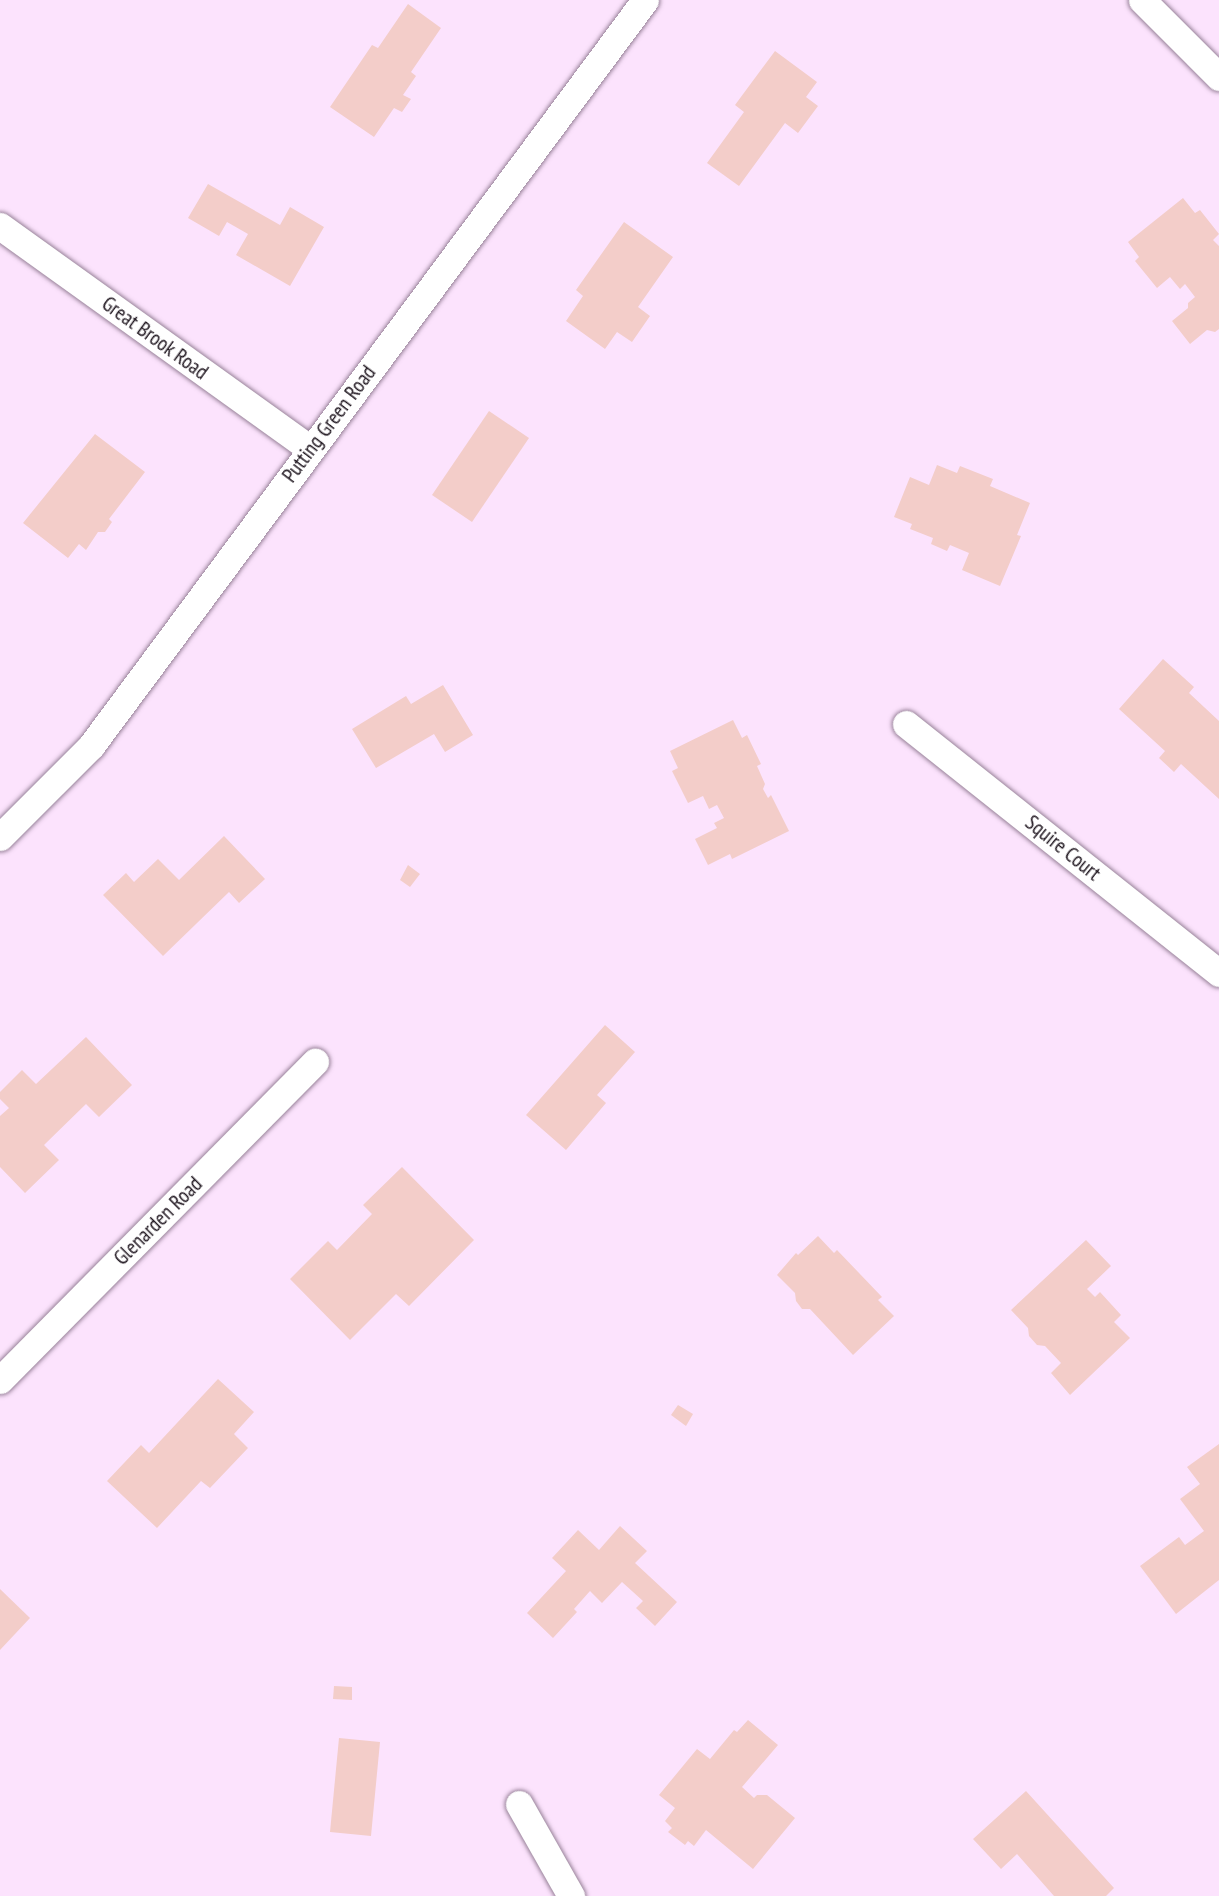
<!DOCTYPE html>
<html>
<head>
<meta charset="utf-8">
<style>
  body { margin:0 }
  #map { position:relative; width:1219px; height:1896px; overflow:hidden; background:#fce3fd; font-family:"PT Sans Narrow",sans-serif }
  div>[style] { position:absolute }
  .building>* { inset:0; background:#f3cdc9 }
  .roads { filter:drop-shadow(0 0 2px #988299) drop-shadow(0 0 2px #988299) }
  .street>* { height:27px; margin:-13.5px; padding:0 13.5px; transform-origin:13.5px; border-radius:13.5px; background:#fff }
  span { translate:-50% -50%; white-space:nowrap; text-align:center; line-height:1.15; -webkit-text-stroke:6px #fff; paint-order:stroke }
  .street-label { font-size:21px; color:#1e151e }
</style>
</head>
<body>
<div id="map">
  <div class="building">
    <div style="clip-path:polygon(408px 4px,441px 28px,411px 72px,416px 76px,403px 95px,411px 99px,402px 112px,394px 108px,374px 137px,330px 107px,372px 45px,378px 48px)"></div>
    <div style="clip-path:polygon(775px 51px,817px 82px,806px 97px,818px 106px,798px 133px,785px 123px,739px 186px,707px 163px,744px 112px,735px 105px)"></div>
    <div style="clip-path:polygon(208px 184px,280px 225px,290px 207px,324px 227px,290px 286px,236px 255px,248px 234px,227px 222px,219px 236px,188px 218px)"></div>
    <div style="clip-path:polygon(1183px 198px,1195px 213px,1200px 210px,1219px 234px,1213px 240px,1219px 246px,1219px 329px,1215px 332px,1207px 330px,1190px 344px,1172px 321px,1188px 308px,1188px 303px,1195px 297px,1185px 284px,1180px 289px,1170px 277px,1157px 288px,1135px 261px,1139px 257px,1128px 242px)"></div>
    <div style="clip-path:polygon(624px 222px,673px 257px,638px 307px,650px 316px,632px 342px,617px 332px,605px 349px,566px 321px,583px 296px,576px 290px)"></div>
    <div style="clip-path:polygon(489px 411px,529px 438px,472px 522px,432px 495px)"></div>
    <div style="clip-path:polygon(95px 434px,145px 472px,109px 519px,112px 522px,105px 532px,98px 532px,86px 550px,79px 544px,68px 558px,23px 523px)"></div>
    <div style="clip-path:polygon(937px 465px,957px 473px,960px 466px,993px 479px,990px 486px,1030px 503px,1017px 535px,1021px 536px,1000px 586px,962px 570px,969px 553px,950px 545px,947px 551px,931px 544px,933px 538px,910px 529px,912px 524px,894px 517px,910px 477px,929px 485px)"></div>
    <div style="clip-path:polygon(1163px 659px,1194px 687px,1189px 693px,1219px 721px,1219px 799px,1181px 764px,1174px 772px,1159px 758px,1165px 751px,1119px 709px)"></div>
    <div style="clip-path:polygon(443px 685px,473px 735px,445px 752px,434px 734px,376px 768px,352px 729px,406px 696px,411px 704px)"></div>
    <div style="clip-path:polygon(733px 720px,742px 738px,747px 735px,761px 764px,757px 766px,765px 784px,763px 789px,768px 798px,771px 795px,789px 831px,732px 859px,730px 854px,708px 865px,695px 839px,717px 828px,714px 823px,724px 818px,717px 805px,709px 809px,703px 796px,688px 803px,672px 771px,678px 768px,670px 751px)"></div>
    <div style="clip-path:polygon(224px 836px,265px 879px,239px 903px,229px 892px,163px 956px,103px 895px,126px 873px,134px 882px,158px 859px,179px 880px)"></div>
    <div style="clip-path:polygon(408px 865px,420px 874px,410px 887px,400px 880px)"></div>
    <div style="clip-path:polygon(605px 1025px,635px 1052px,597px 1095px,606px 1103px,566px 1150px,526px 1115px)"></div>
    <div style="clip-path:polygon(86px 1037px,132px 1085px,99px 1117px,86px 1104px,44px 1145px,59px 1160px,25px 1193px,0 1167px,0 1116px,9px 1108px,0 1099px,0 1092px,22px 1070px,36px 1084px)"></div>
    <div style="clip-path:polygon(402px 1167px,474px 1240px,409px 1306px,396px 1294px,350px 1340px,290px 1279px,328px 1241px,337px 1250px,372px 1214px,363px 1205px)"></div>
    <div style="clip-path:polygon(818px 1236px,834px 1253px,837px 1250px,882px 1297px,878px 1300px,894px 1316px,853px 1355px,810px 1309px,802px 1309px,796px 1301px,795px 1293px,777px 1275px,796px 1253px,798px 1255px)"></div>
    <div style="clip-path:polygon(1086px 1240px,1111px 1266px,1087px 1289px,1095px 1297px,1100px 1292px,1121px 1315px,1114px 1322px,1130px 1338px,1070px 1395px,1051px 1373px,1061px 1363px,1045px 1346px,1037px 1345px,1029px 1336px,1028px 1328px,1011px 1310px)"></div>
    <div style="clip-path:polygon(218px 1379px,254px 1412px,234px 1434px,248px 1448px,210px 1488px,201px 1481px,157px 1528px,107px 1481px,141px 1445px,149px 1453px)"></div>
    <div style="clip-path:polygon(678px 1405px,693px 1414px,686px 1426px,671px 1415px)"></div>
    <div style="clip-path:polygon(1219px 1444px,1219px 1580px,1176px 1614px,1140px 1566px,1179px 1537px,1185px 1545px,1204px 1531px,1180px 1499px,1200px 1484px,1187px 1467px)"></div>
    <div style="clip-path:polygon(620px 1526px,647px 1551px,635px 1563px,677px 1602px,655px 1626px,636px 1608px,643px 1601px,622px 1582px,602px 1603px,590px 1591px,574px 1609px,577px 1612px,553px 1638px,527px 1613px,566px 1571px,552px 1558px,578px 1530px,599px 1550px)"></div>
    <div style="clip-path:polygon(0 1589px,30px 1618px,0 1650px)"></div>
    <div style="clip-path:polygon(334px 1686px,352px 1687px,352px 1700px,333px 1699px)"></div>
    <div style="clip-path:polygon(748px 1720px,778px 1745px,742px 1787px,754px 1798px,757px 1795px,767px 1795px,795px 1818px,753px 1869px,706px 1830px,694px 1846px,688px 1841px,685px 1845px,668px 1832px,672px 1828px,665px 1821px,675px 1808px,659px 1795px,697px 1749px,710px 1759px,734px 1730px,737px 1732px)"></div>
    <div style="clip-path:polygon(339px 1738px,380px 1742px,371px 1836px,330px 1832px)"></div>
    <div style="clip-path:polygon(1026px 1791px,1114px 1888px,1106px 1896px,1054px 1896px,1017px 1854px,1001px 1869px,973px 1839px)"></div>
  </div>
  <div class="roads">
    <div class="street">
      <div style="left:1142px;top:0;width:109px;rotate:45deg"></div>
      <div style="left:0;top:226px;width:382px;rotate:35.7deg"></div>
      <div style="left:906px;top:724px;width:400px;rotate:38.5deg"></div>
      <div style="left:0;top:837px;width:129px;rotate:-45deg"></div>
      <div style="left:91px;top:746px;width:929px;rotate:-53.4deg"></div>
      <div style="left:0;top:1380px;width:448px;rotate:-45.3deg"></div>
      <div style="left:519px;top:1804px;width:106px;rotate:60.5deg"></div>
    </div>
  </div>
  <div class="street-label">
    <span style="left:155px;top:338px;rotate:36deg">Great Brook Road</span>
    <span style="left:329px;top:424px;rotate:-53deg">Putting Green Road</span>
    <span style="left:1063px;top:848px;rotate:39deg">Squire Court</span>
    <span style="left:158px;top:1221px;rotate:-45deg">Glenarden Road</span>
  </div>
</div>
</body>
</html>
